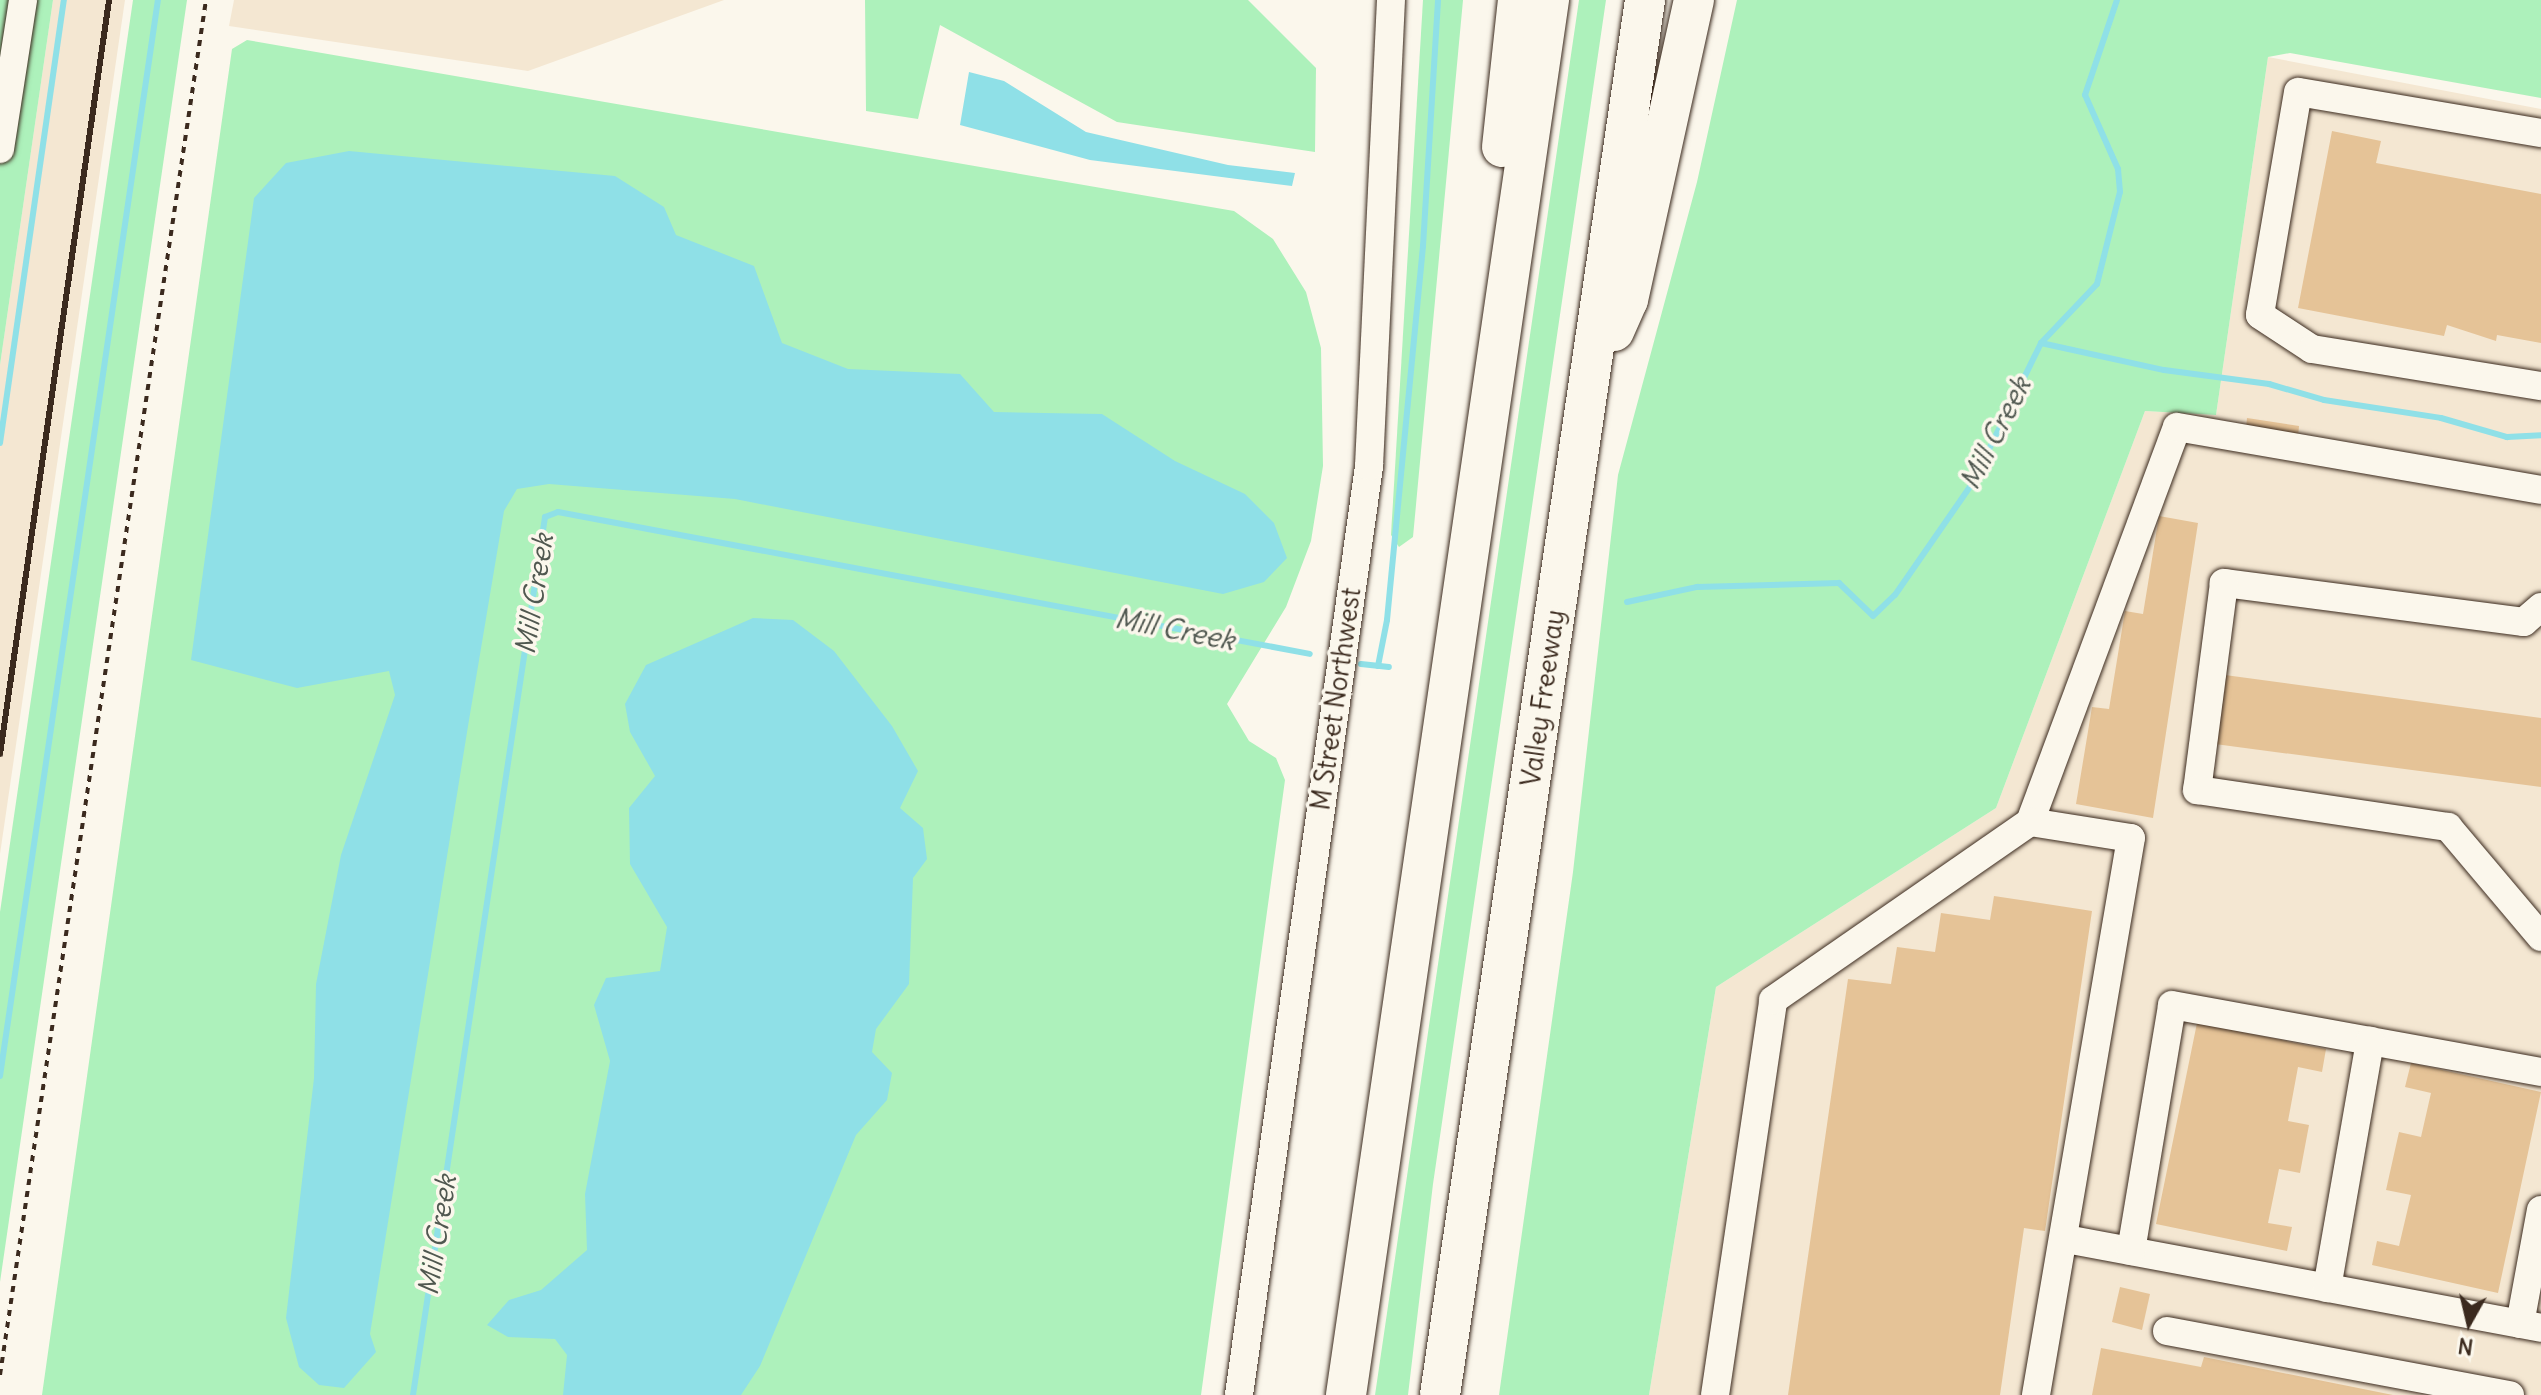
<!DOCTYPE html>
<html>
<head>
<meta charset="utf-8">
<style>
  body { margin:0 }
  #map { position:relative; width:2541px; height:1395px; overflow:hidden; background:#fbf7ec; font-family:Delius,sans-serif }
  div>[style] { position:absolute }
  .built>* { inset:0; background:#f4e7d2 }
  .green>* { inset:0; background:#adf1bb }
  .water>* { inset:0; background:#8fe0e7 }
  .stream>* { height:6px; margin:-3px; padding:0 3px; transform-origin:3px; border-radius:3px; background:#8fe0e7 }
  .building>* { inset:0; background:#e5c397 }
  .path>* { height:4px; margin-top:-2px; transform-origin:0; background:repeating-linear-gradient(90deg,#3b2a1e 0 6px,transparent 0 12px) }
  .roads { filter:drop-shadow(0 0 2px #3b2a1e) drop-shadow(0 0 2px #3b2a1e) }
  .minor>* { height:28px; margin:-14px; padding:0 14px; transform-origin:14px; border-radius:14px; background:#fbf7ec }
  .highway>* { height:40px; margin:-20px; padding:0 20px; transform-origin:20px; border-radius:20px; background:#fbf7ec }
  .rail>* { height:6px; margin:-3px; padding:0 3px; transform-origin:3px; border-radius:3px; background:#3b2a1e }
  span { translate:-50% -50%; white-space:nowrap; text-align:center; line-height:1.15; -webkit-text-stroke:7px #fbf7ec; paint-order:stroke }
  .street-label { font-size:26px; color:#3b2a1e }
  .water-label { font-size:28px; color:#505850; font-style:italic }
  .north { position:absolute; left:2429px; top:1283px; width:80px; height:80px; -webkit-text-stroke:6px #fbf7ec; paint-order:stroke; rotate:188deg; font-size:22px; font-weight:700; line-height:32px; text-align:center; color:#3b2a1e }
  .north::after { content:''; display:block; margin:auto; width:28px; height:36px; background:#3b2a1e; clip-path:polygon(50% 0,100% 100%,50% 72%,0 100%) }
</style>
</head>
<body>
<div id="map">
  <div class="built">
    <div style="clip-path:polygon(53px 0,125px 0,0 854px,0 365px)"></div>
    <div style="clip-path:polygon(234px 0,724px 0,528px 71px,229px 26px)"></div>
    <div style="clip-path:polygon(2268px 57px,2541px 109px,2541px 1395px,1649px 1395px,1716px 987px,1996px 808px,2145px 411px,2216px 415px)"></div>
  </div>
  <div class="green">
    <div style="clip-path:polygon(0 0,53px 0,0 365px)"></div>
    <div style="clip-path:polygon(133px 0,187px 0,0 1282px,0 912px)"></div>
    <div style="clip-path:polygon(865px 0,1248px 0,1316px 68px,1315px 152px,1117px 122px,940px 25px,918px 119px,866px 111px)"></div>
    <div style="clip-path:polygon(1423px 0,1463px 0,1413px 537px,1399px 547px,1391px 535px)"></div>
    <div style="clip-path:polygon(1579px 0,1606px 0,1433px 1184px,1408px 1395px,1375px 1395px)"></div>
    <div style="clip-path:polygon(1737px 0,2541px 0,2541px 98px,2290px 53px,2268px 57px,2216px 415px,2145px 411px,1996px 808px,1716px 987px,1649px 1395px,1499px 1395px,1573px 872px,1618px 475px,1697px 182px)"></div>
    <div style="clip-path:polygon(247px 40px,1234px 211px,1273px 239px,1306px 292px,1321px 348px,1323px 466px,1311px 541px,1286px 607px,1227px 704px,1249px 741px,1276px 758px,1285px 780px,1201px 1395px,42px 1395px,232px 49px)"></div>
  </div>
  <div class="water">
    <div style="clip-path:polygon(969px 72px,1004px 81px,1086px 132px,1228px 165px,1295px 173px,1292px 186px,1090px 160px,960px 125px)"></div>
    <div style="clip-path:polygon(349px 151px,615px 176px,664px 207px,676px 235px,754px 266px,782px 343px,848px 369px,960px 374px,994px 412px,1102px 414px,1175px 461px,1245px 494px,1274px 523px,1287px 558px,1264px 582px,1223px 594px,735px 499px,549px 484px,517px 489px,504px 511px,469px 720px,370px 1334px,376px 1352px,344px 1388px,319px 1385px,299px 1367px,286px 1318px,314px 1078px,316px 984px,341px 855px,395px 695px,389px 671px,297px 688px,191px 660px,254px 198px,286px 163px)"></div>
    <div style="clip-path:polygon(753px 618px,793px 620px,834px 651px,892px 726px,918px 771px,900px 808px,923px 828px,927px 859px,913px 878px,909px 984px,876px 1029px,872px 1052px,892px 1073px,887px 1100px,856px 1135px,760px 1366px,741px 1395px,563px 1395px,567px 1355px,555px 1339px,508px 1337px,487px 1325px,509px 1300px,541px 1290px,587px 1250px,585px 1194px,610px 1061px,594px 1005px,606px 978px,660px 971px,667px 927px,630px 864px,629px 808px,655px 776px,630px 732px,625px 704px,646px 665px)"></div>
  </div>
  <div class="stream">
    <div style="left:2041px;top:343px;width:126px;rotate:12.4deg"></div>
    <div style="left:2164px;top:370px;width:106px;rotate:7.6deg"></div>
    <div style="left:2269px;top:384px;width:57px;rotate:16.2deg"></div>
    <div style="left:2324px;top:400px;width:118px;rotate:8.7deg"></div>
    <div style="left:2441px;top:418px;width:69px;rotate:16.1deg"></div>
    <div style="left:2507px;top:437px;width:34px;rotate:-3deg"></div>
    <div style="left:0;top:443px;width:448px;rotate:-81.8deg"></div>
    <div style="left:1627px;top:602px;width:72px;rotate:-12.1deg"></div>
    <div style="left:1697px;top:587px;width:142px;rotate:-1.6deg"></div>
    <div style="left:1839px;top:583px;width:47px;rotate:44.1deg"></div>
    <div style="left:1873px;top:616px;width:30px;rotate:-44deg"></div>
    <div style="left:1895px;top:595px;width:135px;rotate:-55.3deg"></div>
    <div style="left:1972px;top:484px;width:157px;rotate:-63.9deg"></div>
    <div style="left:2041px;top:343px;width:81px;rotate:-46.5deg"></div>
    <div style="left:2097px;top:284px;width:95px;rotate:-76deg"></div>
    <div style="left:2120px;top:192px;width:23px;rotate:-95deg"></div>
    <div style="left:2118px;top:169px;width:81px;rotate:-114deg"></div>
    <div style="left:2085px;top:95px;width:100px;rotate:-71.4deg"></div>
    <div style="left:1361px;top:664px;width:28px;rotate:6deg"></div>
    <div style="left:1378px;top:666px;width:47px;rotate:-78.9deg"></div>
    <div style="left:1387px;top:620px;width:376px;rotate:-84.5deg"></div>
    <div style="left:1423px;top:246px;width:246px;rotate:-86.5deg"></div>
    <div style="left:0;top:1076px;width:1088px;rotate:-81.65deg"></div>
    <div style="left:413px;top:1395px;width:888px;rotate:-81.45deg"></div>
    <div style="left:545px;top:517px;width:14px;rotate:-21deg"></div>
    <div style="left:558px;top:512px;width:765px;rotate:10.69deg"></div>
  </div>
  <div class="building">
    <div style="clip-path:polygon(2332px 131px,2381px 141px,2376px 163px,2541px 194px,2541px 343px,2497px 335px,2496px 341px,2447px 325px,2444px 336px,2298px 308px)"></div>
    <div style="clip-path:polygon(2247px 418px,2299px 426px,2298px 437px,2246px 428px)"></div>
    <div style="clip-path:polygon(2159px 516px,2198px 523px,2153px 818px,2076px 804px,2092px 707px,2109px 709px,2125px 611px,2143px 614px)"></div>
    <div style="clip-path:polygon(2225px 675px,2541px 718px,2541px 787px,2215px 744px)"></div>
    <div style="clip-path:polygon(1994px 896px,2092px 911px,2045px 1231px,2024px 1228px,2000px 1395px,1788px 1395px,1848px 979px,1891px 984px,1897px 947px,1935px 952px,1941px 913px,1990px 920px)"></div>
    <div style="clip-path:polygon(2197px 1023px,2326px 1049px,2322px 1072px,2298px 1067px,2288px 1121px,2309px 1125px,2300px 1173px,2279px 1169px,2268px 1223px,2292px 1227px,2287px 1251px,2156px 1224px)"></div>
    <div style="clip-path:polygon(2411px 1063px,2541px 1092px,2498px 1293px,2372px 1265px,2377px 1241px,2399px 1246px,2411px 1195px,2386px 1190px,2399px 1132px,2421px 1137px,2431px 1093px,2405px 1087px)"></div>
    <div style="clip-path:polygon(2120px 1287px,2150px 1294px,2142px 1330px,2112px 1322px)"></div>
    <div style="clip-path:polygon(2101px 1348px,2201px 1367px,2204px 1357px,2393px 1395px,2092px 1395px)"></div>
  </div>
  <div class="path">
    <div style="left:0;top:1375px;width:1390px;rotate:-81.48deg"></div>
  </div>
  <div class="roads">
    <div class="minor">
      <div style="left:2541px;top:133px;width:246px;rotate:-170.4deg"></div>
      <div style="left:2298px;top:92px;width:226px;rotate:99.7deg"></div>
      <div style="left:2260px;top:315px;width:62px;rotate:33.2deg"></div>
      <div style="left:2312px;top:349px;width:232px;rotate:9.2deg"></div>
      <div style="left:0;top:149px;width:151px;rotate:-81.2deg"></div>
      <div style="left:2541px;top:607px;width:23px;rotate:139deg"></div>
      <div style="left:2524px;top:622px;width:303px;rotate:-172.6deg"></div>
      <div style="left:2224px;top:583px;width:209px;rotate:97.4deg"></div>
      <div style="left:2197px;top:790px;width:254px;rotate:8.4deg"></div>
      <div style="left:2448px;top:827px;width:144px;rotate:49.8deg"></div>
      <div style="left:2030px;top:822px;width:421px;rotate:-69.6deg"></div>
      <div style="left:2177px;top:427px;width:369px;rotate:9.8deg"></div>
      <div style="left:2066px;top:1239px;width:483px;rotate:10.6deg"></div>
      <div style="left:2131px;top:1251px;width:249px;rotate:-80.5deg"></div>
      <div style="left:2172px;top:1005px;width:375px;rotate:10.3deg"></div>
      <div style="left:2327px;top:1288px;width:251px;rotate:-80.1deg"></div>
      <div style="left:2520px;top:1324px;width:116px;rotate:-79.6deg"></div>
      <div style="left:2167px;top:1331px;width:349px;rotate:10.6deg"></div>
      <div style="left:1239px;top:1395px;width:938px;rotate:-82.03deg"></div>
      <div style="left:1369px;top:466px;width:467px;rotate:-87.3deg"></div>
      <div style="left:1715px;top:1395px;width:399px;rotate:-81.6deg"></div>
      <div style="left:1773px;top:1000px;width:313px;rotate:-34.7deg"></div>
      <div style="left:2030px;top:822px;width:102px;rotate:9deg"></div>
      <div style="left:2131px;top:838px;width:565px;rotate:99.68deg"></div>
    </div>
    <div class="highway">
      <div style="left:1502px;top:147px;width:148px;rotate:-83.8deg"></div>
      <div style="left:1614px;top:331px;width:34px;rotate:-66deg"></div>
      <div style="left:1628px;top:300px;width:307px;rotate:-77.6deg"></div>
      <div style="left:1346px;top:1395px;width:1410px;rotate:-81.72deg"></div>
      <div style="left:1440px;top:1395px;width:1410px;rotate:-81.64deg"></div>
    </div>
  </div>
  <div class="rail">
    <div style="left:0;top:754px;width:762px;rotate:-81.77deg"></div>
  </div>
  <div class="street-label">
    <span style="left:1543px;top:698px;rotate:-82deg">Valley Freeway</span>
    <span style="left:1336px;top:699px;rotate:-82deg">M Street Northwest</span>
  </div>
  <div class="water-label">
    <span style="left:1995px;top:433px;rotate:-63deg">Mill Creek</span>
    <span style="left:534px;top:594px;rotate:-81deg">Mill Creek</span>
    <span style="left:1175px;top:629px;rotate:11deg">Mill Creek</span>
    <span style="left:437px;top:1235px;rotate:-81deg">Mill Creek</span>
  </div>
  <div class="north">N</div>
</div>
</body>
</html>
